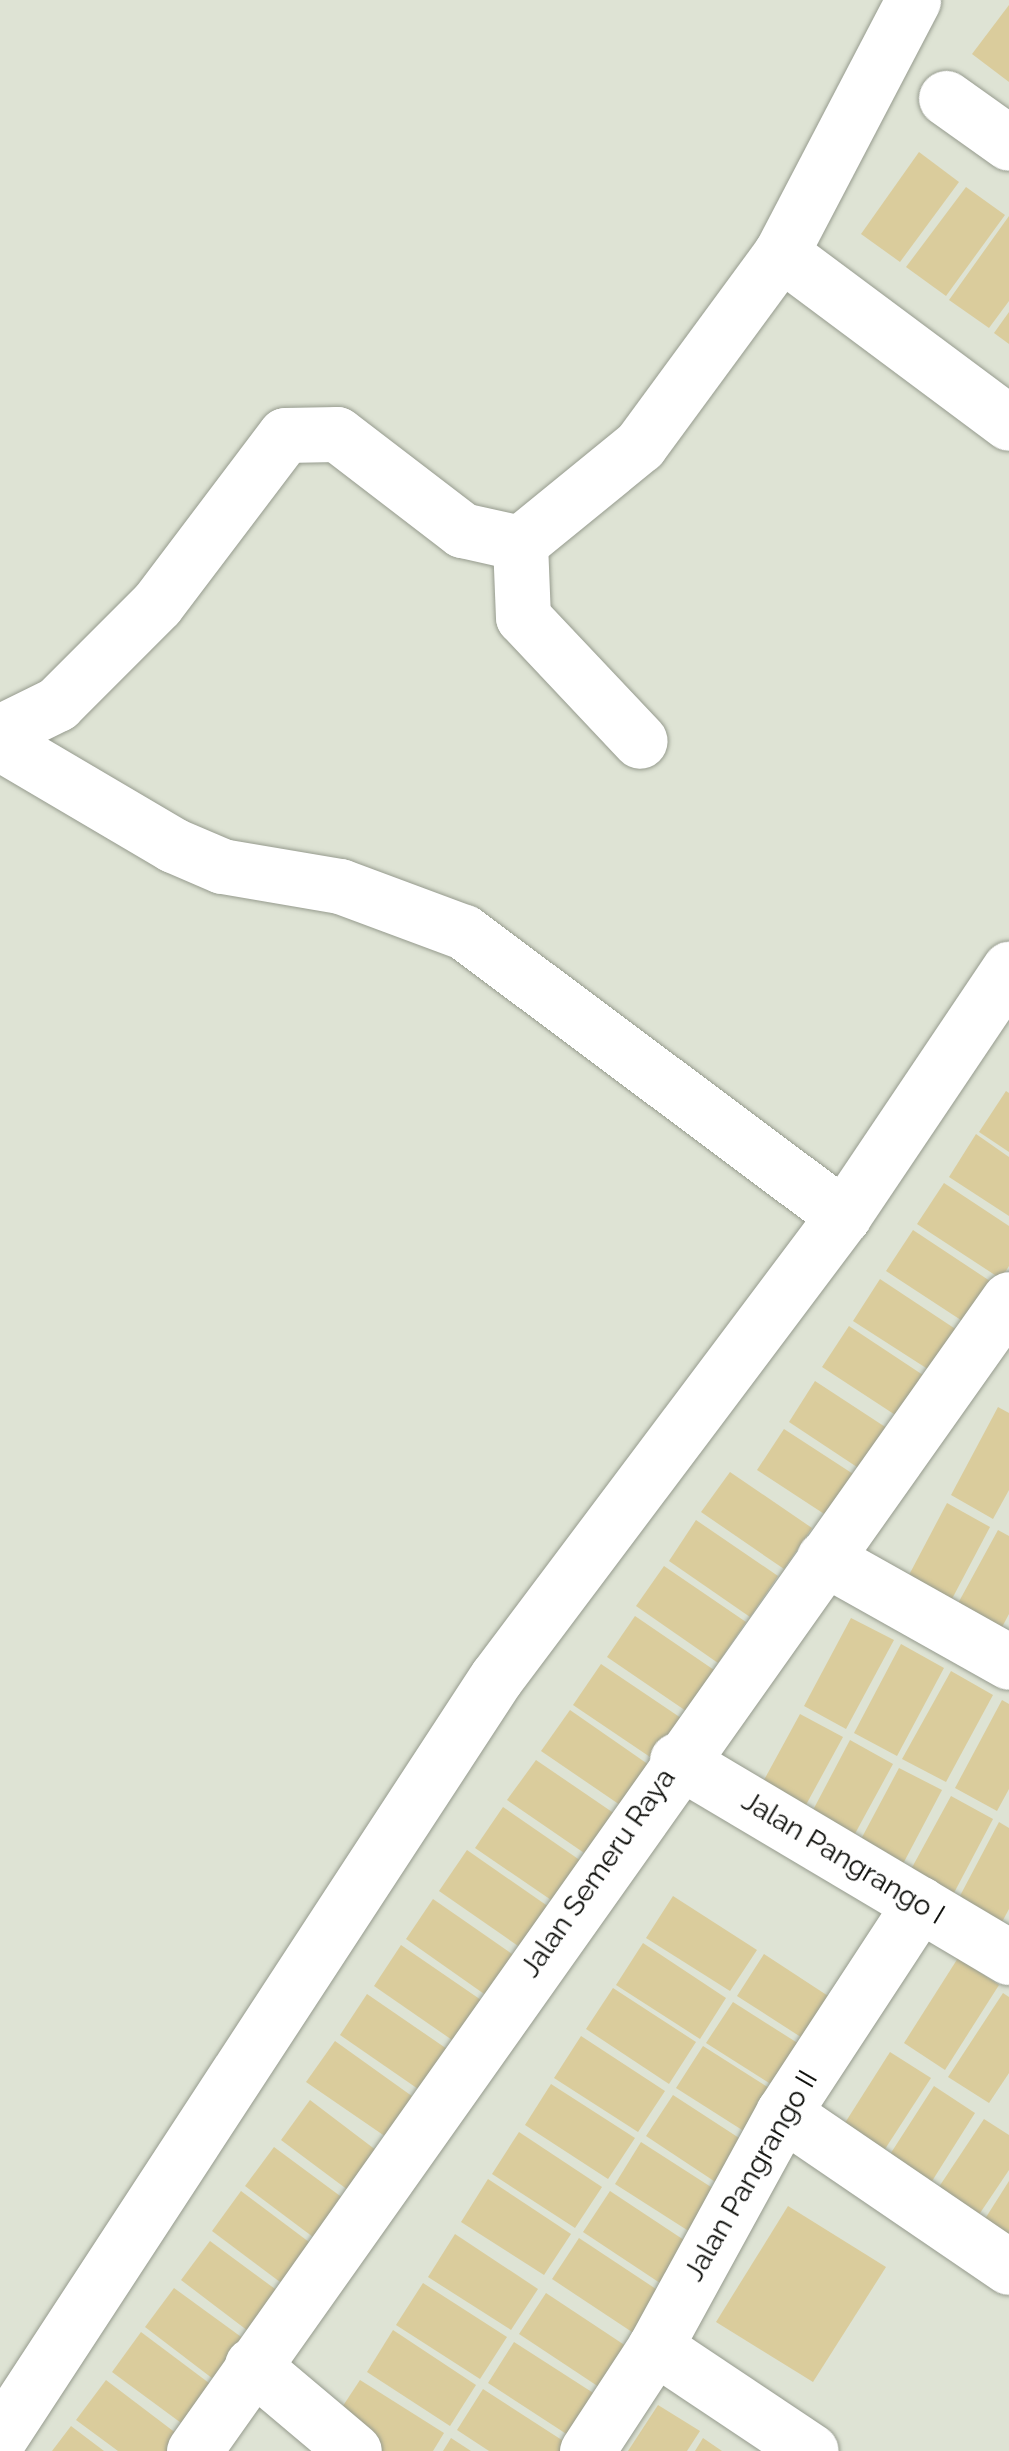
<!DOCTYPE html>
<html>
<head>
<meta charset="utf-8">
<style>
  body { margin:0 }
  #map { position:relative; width:1009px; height:2451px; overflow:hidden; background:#dee3d4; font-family:Raleway,sans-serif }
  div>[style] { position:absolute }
  .building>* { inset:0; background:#dacc9c }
  .roads { filter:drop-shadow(0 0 2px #969b8e) drop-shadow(0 0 2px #969b8e) }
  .minor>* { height:55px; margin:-27.5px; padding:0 27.5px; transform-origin:27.5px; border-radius:27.5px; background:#fff }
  span { translate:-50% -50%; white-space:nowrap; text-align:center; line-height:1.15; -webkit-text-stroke:8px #fff; paint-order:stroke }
  .street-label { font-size:28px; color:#0b0c08 }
</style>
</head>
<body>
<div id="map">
  <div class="building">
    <div style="clip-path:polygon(1009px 5px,1009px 82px,972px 54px)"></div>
    <div style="clip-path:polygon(919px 152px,959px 182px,900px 262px,861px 234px)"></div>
    <div style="clip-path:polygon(966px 187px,1005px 215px,946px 296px,906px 267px)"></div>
    <div style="clip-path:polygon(1009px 216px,1009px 301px,989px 328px,949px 300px)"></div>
    <div style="clip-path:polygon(1009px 312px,1009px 344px,994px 333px)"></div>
    <div style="clip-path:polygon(1006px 1091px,1009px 1093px,1009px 1152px,979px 1132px)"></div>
    <div style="clip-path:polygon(976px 1134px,1009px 1157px,1009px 1216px,949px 1177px)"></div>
    <div style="clip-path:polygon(944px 1183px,1009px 1226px,1009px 1266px,1001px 1279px,917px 1224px)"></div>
    <div style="clip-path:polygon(913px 1230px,996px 1285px,970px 1326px,886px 1271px)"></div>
    <div style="clip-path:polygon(880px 1279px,963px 1334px,937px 1375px,853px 1321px)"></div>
    <div style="clip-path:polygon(849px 1326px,932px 1381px,906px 1422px,822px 1367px)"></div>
    <div style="clip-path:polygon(815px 1381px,899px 1436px,872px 1477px,789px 1422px)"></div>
    <div style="clip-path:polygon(998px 1407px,1009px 1413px,1009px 1490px,993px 1519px,951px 1495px)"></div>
    <div style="clip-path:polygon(784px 1429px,867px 1483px,841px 1525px,757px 1470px)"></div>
    <div style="clip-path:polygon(730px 1472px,812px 1528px,784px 1569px,701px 1512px)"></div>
    <div style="clip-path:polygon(947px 1503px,990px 1527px,944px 1614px,900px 1592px)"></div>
    <div style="clip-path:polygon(696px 1520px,778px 1576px,750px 1617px,669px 1561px)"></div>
    <div style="clip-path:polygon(998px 1530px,1009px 1536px,1009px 1614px,994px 1642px,950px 1618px)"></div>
    <div style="clip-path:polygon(664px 1566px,746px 1622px,718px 1663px,636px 1606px)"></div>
    <div style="clip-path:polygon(635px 1616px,717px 1672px,689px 1713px,607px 1657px)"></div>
    <div style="clip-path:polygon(851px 1618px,894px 1640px,846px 1729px,804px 1706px)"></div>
    <div style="clip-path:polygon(901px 1644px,944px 1668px,897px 1756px,854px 1733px)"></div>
    <div style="clip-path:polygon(601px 1664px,684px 1720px,656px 1761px,573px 1705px)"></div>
    <div style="clip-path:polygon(951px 1671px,993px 1695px,946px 1782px,902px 1759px)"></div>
    <div style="clip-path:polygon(1002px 1700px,1009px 1704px,1009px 1789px,997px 1811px,955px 1788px)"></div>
    <div style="clip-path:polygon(570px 1710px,652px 1767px,623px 1807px,541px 1751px)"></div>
    <div style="clip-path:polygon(800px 1714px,843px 1737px,795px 1825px,752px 1802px)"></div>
    <div style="clip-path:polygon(850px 1740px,893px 1764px,845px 1852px,803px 1829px)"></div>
    <div style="clip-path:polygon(536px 1760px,618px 1816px,590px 1857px,507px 1800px)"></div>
    <div style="clip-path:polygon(899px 1768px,942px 1790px,895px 1879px,852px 1856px)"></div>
    <div style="clip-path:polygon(951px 1796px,993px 1819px,946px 1908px,903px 1884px)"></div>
    <div style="clip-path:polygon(503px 1807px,584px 1863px,557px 1904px,475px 1848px)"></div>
    <div style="clip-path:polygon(999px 1822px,1009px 1828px,1009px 1909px,995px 1935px,952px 1911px)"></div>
    <div style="clip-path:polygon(467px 1850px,549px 1907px,521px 1948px,439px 1891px)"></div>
    <div style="clip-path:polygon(673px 1896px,757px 1950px,730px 1991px,646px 1938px)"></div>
    <div style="clip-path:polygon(433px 1899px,515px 1956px,487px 1996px,406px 1939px)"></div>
    <div style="clip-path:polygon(643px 1943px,726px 1998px,700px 2039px,616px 1985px)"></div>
    <div style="clip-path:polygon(401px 1945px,484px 2002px,455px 2042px,374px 1986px)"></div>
    <div style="clip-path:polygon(764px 1954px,848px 2009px,821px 2050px,737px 1996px)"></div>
    <div style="clip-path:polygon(958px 1958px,999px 1985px,945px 2070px,904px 2043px)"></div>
    <div style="clip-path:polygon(613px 1988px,696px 2042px,669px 2084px,586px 2029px)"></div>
    <div style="clip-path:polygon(1003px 1993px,1009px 1997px,1009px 2073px,989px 2103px,948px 2077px)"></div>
    <div style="clip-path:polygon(367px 1994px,450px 2051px,421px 2091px,340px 2035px)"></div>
    <div style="clip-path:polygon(733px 2002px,818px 2056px,791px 2097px,706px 2043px)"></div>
    <div style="clip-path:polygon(581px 2036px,665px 2091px,638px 2132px,554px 2078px)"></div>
    <div style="clip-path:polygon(335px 2041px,416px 2099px,389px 2139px,306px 2082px)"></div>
    <div style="clip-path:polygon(703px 2046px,788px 2100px,761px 2142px,676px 2088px)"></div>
    <div style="clip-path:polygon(890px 2052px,931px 2078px,876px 2163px,836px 2137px)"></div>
    <div style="clip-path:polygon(551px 2084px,635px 2138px,608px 2179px,525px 2125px)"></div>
    <div style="clip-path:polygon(934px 2086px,975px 2113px,922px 2197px,880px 2170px)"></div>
    <div style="clip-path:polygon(673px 2095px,756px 2149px,729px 2191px,646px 2136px)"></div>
    <div style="clip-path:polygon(310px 2100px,389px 2160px,360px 2199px,281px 2140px)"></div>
    <div style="clip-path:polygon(984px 2119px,1009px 2135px,1009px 2170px,970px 2228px,929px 2202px)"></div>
    <div style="clip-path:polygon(519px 2132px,602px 2187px,575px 2228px,492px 2174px)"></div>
    <div style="clip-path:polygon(641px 2142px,725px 2196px,698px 2237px,615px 2184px)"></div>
    <div style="clip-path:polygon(274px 2147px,355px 2207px,325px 2246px,245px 2186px)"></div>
    <div style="clip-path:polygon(488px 2179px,571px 2234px,544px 2275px,461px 2222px)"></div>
    <div style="clip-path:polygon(1009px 2181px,1009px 2254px,976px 2233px)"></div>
    <div style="clip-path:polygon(241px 2191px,321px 2251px,292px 2291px,212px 2231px)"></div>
    <div style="clip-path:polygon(610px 2191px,693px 2246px,666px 2287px,583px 2232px)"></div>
    <div style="clip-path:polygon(788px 2206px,886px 2267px,813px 2382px,716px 2322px)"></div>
    <div style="clip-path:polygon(455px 2234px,538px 2289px,511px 2330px,428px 2277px)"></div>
    <div style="clip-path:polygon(579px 2238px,662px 2293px,635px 2334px,552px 2279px)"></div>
    <div style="clip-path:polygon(210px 2241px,290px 2300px,260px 2340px,181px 2280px)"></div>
    <div style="clip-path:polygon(423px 2283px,507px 2337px,480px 2379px,396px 2325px)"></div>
    <div style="clip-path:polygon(174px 2288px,255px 2347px,225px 2388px,145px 2327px)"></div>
    <div style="clip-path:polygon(546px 2293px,629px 2348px,602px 2389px,519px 2334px)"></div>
    <div style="clip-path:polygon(393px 2330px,476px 2385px,450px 2426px,367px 2372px)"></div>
    <div style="clip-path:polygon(141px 2332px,221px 2392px,192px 2431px,112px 2372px)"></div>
    <div style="clip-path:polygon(514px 2342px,598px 2396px,571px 2437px,488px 2383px)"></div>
    <div style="clip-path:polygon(106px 2380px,185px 2440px,177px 2451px,118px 2451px,76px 2420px)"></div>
    <div style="clip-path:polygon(360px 2380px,444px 2433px,433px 2451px,379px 2451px,333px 2421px)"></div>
    <div style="clip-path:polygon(483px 2389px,568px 2444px,563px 2451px,489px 2451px,457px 2430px)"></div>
    <div style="clip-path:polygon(658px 2405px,700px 2431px,687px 2451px,628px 2451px)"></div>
    <div style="clip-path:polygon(71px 2426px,104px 2451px,52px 2451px)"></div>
    <div style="clip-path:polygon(451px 2438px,471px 2451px,443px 2451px)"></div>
    <div style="clip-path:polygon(703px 2438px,722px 2451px,695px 2451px)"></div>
  </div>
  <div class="roads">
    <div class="minor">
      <div style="left:946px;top:98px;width:77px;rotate:35.5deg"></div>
      <div style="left:781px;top:253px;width:284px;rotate:36.7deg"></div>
      <div style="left:520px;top:543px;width:74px;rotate:87.7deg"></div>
      <div style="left:523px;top:617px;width:170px;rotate:46.7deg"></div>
      <div style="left:0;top:732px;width:64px;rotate:-26.2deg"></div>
      <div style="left:57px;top:704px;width:141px;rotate:-45deg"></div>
      <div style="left:157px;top:604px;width:212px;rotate:-52.9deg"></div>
      <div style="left:285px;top:435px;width:52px;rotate:-1.1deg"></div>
      <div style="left:337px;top:434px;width:158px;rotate:37.5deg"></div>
      <div style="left:462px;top:530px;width:59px;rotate:12.6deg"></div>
      <div style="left:520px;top:543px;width:155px;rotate:-39.2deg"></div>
      <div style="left:640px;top:445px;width:238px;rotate:-53.7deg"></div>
      <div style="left:781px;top:253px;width:285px;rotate:-62.4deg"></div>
      <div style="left:0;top:743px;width:201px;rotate:30.5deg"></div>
      <div style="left:173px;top:845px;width:53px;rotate:23.2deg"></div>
      <div style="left:222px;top:866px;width:120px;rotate:9.6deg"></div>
      <div style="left:340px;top:886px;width:132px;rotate:20.4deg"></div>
      <div style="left:464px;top:932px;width:474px;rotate:36.8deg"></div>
      <div style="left:824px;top:1558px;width:212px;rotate:29.3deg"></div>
      <div style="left:677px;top:1760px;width:386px;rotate:30.7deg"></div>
      <div style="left:783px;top:2113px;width:273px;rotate:34.3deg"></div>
      <div style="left:655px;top:2347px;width:187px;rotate:33.7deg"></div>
      <div style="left:252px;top:2365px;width:133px;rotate:40.1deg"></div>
      <div style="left:0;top:2437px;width:907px;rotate:-56.84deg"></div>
      <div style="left:496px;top:1678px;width:578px;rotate:-53.09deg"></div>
      <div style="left:843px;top:1216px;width:298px;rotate:-56.1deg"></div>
      <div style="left:194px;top:2451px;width:1411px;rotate:-54.72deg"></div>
      <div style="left:587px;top:2451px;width:124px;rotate:-56.8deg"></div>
      <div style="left:655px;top:2347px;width:267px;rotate:-61.3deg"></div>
      <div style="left:783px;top:2113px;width:250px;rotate:-56.8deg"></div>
    </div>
  </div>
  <div class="street-label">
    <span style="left:843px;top:1858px;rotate:31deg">Jalan Pangrango I</span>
    <span style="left:598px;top:1873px;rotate:-55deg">Jalan Semeru Raya</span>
    <span style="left:751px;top:2176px;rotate:-60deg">Jalan Pangrango II</span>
  </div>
</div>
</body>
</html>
